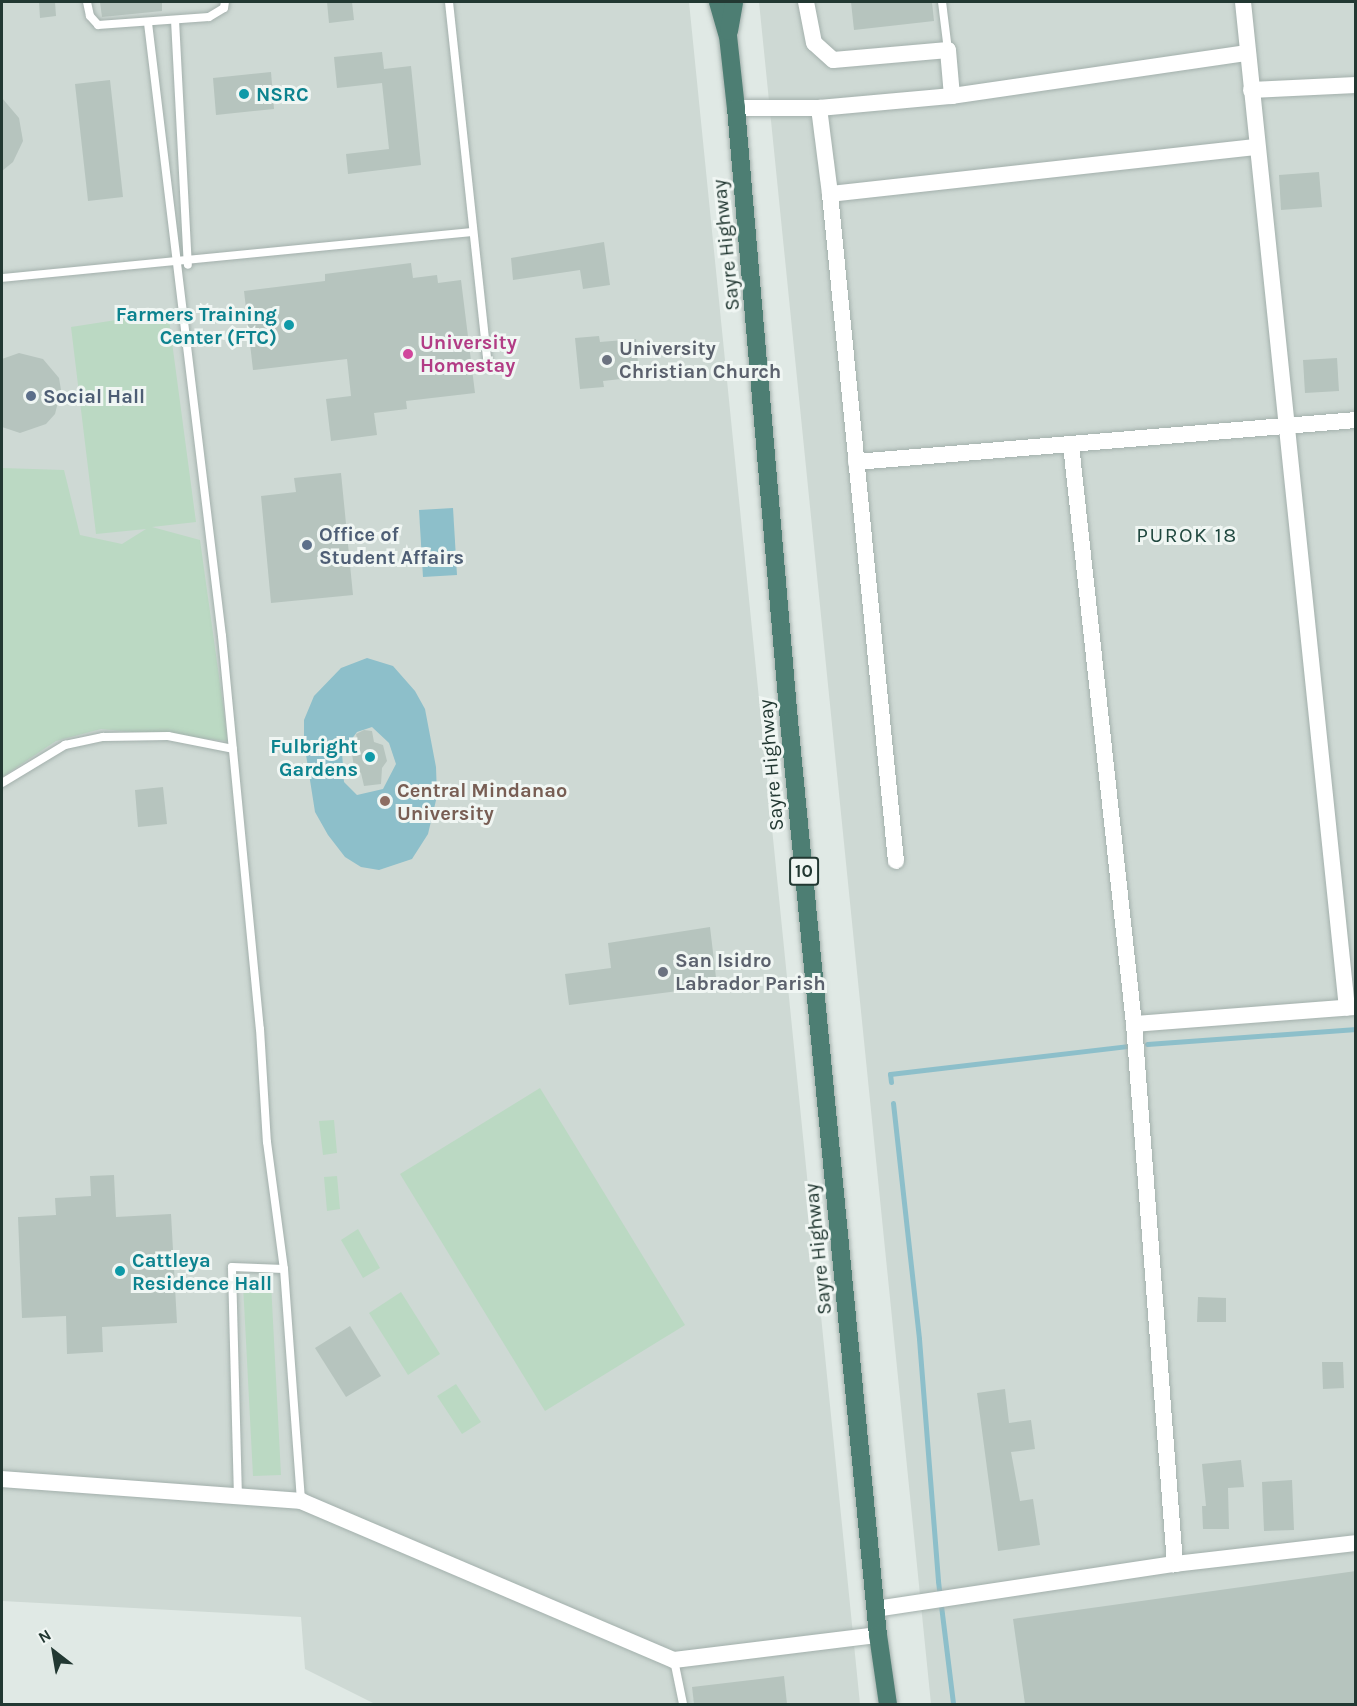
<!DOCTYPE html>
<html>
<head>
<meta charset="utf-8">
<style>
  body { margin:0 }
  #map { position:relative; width:1357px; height:1706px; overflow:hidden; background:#e0e9e5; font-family:Karla,sans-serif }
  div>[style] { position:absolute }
  .built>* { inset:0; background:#ced9d4 }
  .green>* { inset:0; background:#bbd9c3 }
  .water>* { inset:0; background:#8dbfca }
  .stream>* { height:5px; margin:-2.5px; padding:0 2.5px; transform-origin:2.5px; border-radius:2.5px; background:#8dbfca }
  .building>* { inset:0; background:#b6c4be }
  .roads { filter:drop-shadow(0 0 2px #a3b0ac) drop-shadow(0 0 2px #a3b0ac) }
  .service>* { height:8px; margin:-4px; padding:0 4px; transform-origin:4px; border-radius:4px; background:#fff }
  .minor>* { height:16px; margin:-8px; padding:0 8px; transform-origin:8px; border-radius:8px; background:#fff }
  .trunk>* { height:18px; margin:-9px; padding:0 9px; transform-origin:9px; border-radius:9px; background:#4d7e73 }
  .dots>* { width:16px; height:16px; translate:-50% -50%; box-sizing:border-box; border:3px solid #f0f6f3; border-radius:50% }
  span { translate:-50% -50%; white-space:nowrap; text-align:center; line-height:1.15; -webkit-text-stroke:6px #f0f6f3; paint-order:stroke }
  .shield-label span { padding:2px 4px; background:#f0f6f3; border:2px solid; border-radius:4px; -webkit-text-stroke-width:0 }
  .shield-label { font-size:18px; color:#223832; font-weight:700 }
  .culture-label { font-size:20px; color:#0d838f; font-weight:700 }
  .left { translate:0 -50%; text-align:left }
  .right { translate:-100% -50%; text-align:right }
  .street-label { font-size:20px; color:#223832 }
  .hotel-label { font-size:20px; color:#b23c85; font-weight:700 }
  .worship-label { font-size:20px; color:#5b616d; font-weight:700 }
  .service-label { font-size:20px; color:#4e5e75; font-weight:700 }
  .education-label { font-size:20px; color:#785e54; font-weight:700 }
  .neighbourhood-label { font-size:21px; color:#20483f; letter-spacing:1.5px }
  .frame { position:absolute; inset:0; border:3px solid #223832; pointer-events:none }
  .north { position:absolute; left:24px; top:1622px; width:60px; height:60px; -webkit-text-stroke:4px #f0f6f3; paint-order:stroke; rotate:329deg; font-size:16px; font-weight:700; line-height:24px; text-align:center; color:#223832 }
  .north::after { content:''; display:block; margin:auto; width:21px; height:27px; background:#223832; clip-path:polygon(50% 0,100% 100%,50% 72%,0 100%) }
</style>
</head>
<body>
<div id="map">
  <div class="built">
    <div style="clip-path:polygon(2px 2px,689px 2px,860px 1704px,375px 1704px,305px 1669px,301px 1617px,2px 1601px)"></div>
    <div style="clip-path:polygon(759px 2px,1355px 2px,1355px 1704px,931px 1704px)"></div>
  </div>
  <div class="green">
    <div style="clip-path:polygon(168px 312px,196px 522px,152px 527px,200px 540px,228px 741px,101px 729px,56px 741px,2px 777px,2px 468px,64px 470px,80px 535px,122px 544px,146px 529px,96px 534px,71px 327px)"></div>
    <div style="clip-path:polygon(540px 1088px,685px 1325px,545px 1411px,400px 1174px)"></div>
    <div style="clip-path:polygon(334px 1120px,337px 1153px,323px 1155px,319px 1121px)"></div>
    <div style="clip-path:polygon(337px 1176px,340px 1209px,327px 1211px,324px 1177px)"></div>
    <div style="clip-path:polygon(358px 1229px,380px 1268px,363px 1278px,341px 1240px)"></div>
    <div style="clip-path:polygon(271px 1283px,281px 1475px,253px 1476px,243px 1284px)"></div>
    <div style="clip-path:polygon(401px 1292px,440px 1354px,408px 1375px,369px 1313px)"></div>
    <div style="clip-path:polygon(456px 1384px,481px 1422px,462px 1434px,437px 1396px)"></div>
  </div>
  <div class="water">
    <div style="clip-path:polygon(453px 508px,457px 575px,423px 577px,419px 510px)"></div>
    <div style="clip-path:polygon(evenodd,367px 658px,393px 666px,415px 691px,425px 709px,436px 767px,437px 796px,428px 834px,412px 859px,379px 870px,361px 867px,345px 857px,328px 835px,315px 812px,304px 742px,304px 720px,314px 696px,341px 668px,367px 658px,372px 727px,389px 743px,396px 764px,383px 789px,357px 795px,344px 782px,342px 752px,357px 732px,372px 727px)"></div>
  </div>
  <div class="stream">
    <div style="left:1147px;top:1044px;width:210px;rotate:-4.1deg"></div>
    <div style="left:891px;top:1082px;width:8px;rotate:-97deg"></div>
    <div style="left:890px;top:1074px;width:241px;rotate:-6.7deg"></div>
    <div style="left:893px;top:1103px;width:237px;rotate:83.7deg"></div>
    <div style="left:919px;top:1339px;width:243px;rotate:85.5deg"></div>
    <div style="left:938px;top:1581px;width:124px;rotate:83deg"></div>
  </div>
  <div class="building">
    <div style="clip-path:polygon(39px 2px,55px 2px,56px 16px,40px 18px)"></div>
    <div style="clip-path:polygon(100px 2px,162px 2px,162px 11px,102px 17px)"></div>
    <div style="clip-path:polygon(327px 2px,352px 2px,354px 20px,329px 23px)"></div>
    <div style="clip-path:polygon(851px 2px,932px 2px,934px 21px,854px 30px)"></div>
    <div style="clip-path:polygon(382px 52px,384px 69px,411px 66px,421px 165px,348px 174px,346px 154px,389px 149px,382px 83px,337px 88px,334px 57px)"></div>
    <div style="clip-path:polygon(271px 72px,274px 109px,216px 115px,213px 78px)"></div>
    <div style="clip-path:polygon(110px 80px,123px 197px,88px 201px,75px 84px)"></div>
    <div style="clip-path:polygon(2px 98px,19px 118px,23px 141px,13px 162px,2px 171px)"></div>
    <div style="clip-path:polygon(1319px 172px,1322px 207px,1281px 210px,1279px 175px)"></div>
    <div style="clip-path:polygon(604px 242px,610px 285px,583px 289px,580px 270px,513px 280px,511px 258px)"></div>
    <div style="clip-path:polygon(411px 263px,413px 278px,437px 275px,438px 283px,461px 280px,475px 393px,406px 401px,407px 409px,374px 413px,377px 435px,331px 441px,326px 399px,351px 396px,347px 359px,253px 370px,244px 291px,325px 281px,325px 274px)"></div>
    <div style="clip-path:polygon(599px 336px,600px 342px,636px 339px,639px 377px,603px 381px,604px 387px,580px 389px,575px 338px)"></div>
    <div style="clip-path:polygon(19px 353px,43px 359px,59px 378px,61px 390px,55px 414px,46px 424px,20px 433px,2px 427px,2px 359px)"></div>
    <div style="clip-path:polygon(1337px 358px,1339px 391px,1305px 393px,1303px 360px)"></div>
    <div style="clip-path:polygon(341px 473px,353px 595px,271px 603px,261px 496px,296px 492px,294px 478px)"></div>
    <div style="clip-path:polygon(364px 730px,372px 731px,374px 742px,383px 745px,387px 761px,382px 768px,381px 784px,364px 786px,361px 773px,354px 767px,352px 754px,359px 748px,356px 734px)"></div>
    <div style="clip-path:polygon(163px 787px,167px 824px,138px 827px,135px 790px)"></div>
    <div style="clip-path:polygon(710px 927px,717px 986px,569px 1005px,565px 974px,611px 968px,608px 943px)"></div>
    <div style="clip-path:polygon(114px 1175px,116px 1217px,171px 1214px,177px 1323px,102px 1327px,103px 1352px,67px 1354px,66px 1316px,22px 1318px,18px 1217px,56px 1215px,55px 1198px,91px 1196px,90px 1176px)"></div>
    <div style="clip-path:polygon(1198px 1297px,1226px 1298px,1226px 1322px,1197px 1322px)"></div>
    <div style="clip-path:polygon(350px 1326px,381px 1376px,346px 1397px,315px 1348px)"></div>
    <div style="clip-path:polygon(1322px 1362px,1343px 1362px,1344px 1388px,1323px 1389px)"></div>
    <div style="clip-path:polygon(1005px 1389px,1009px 1423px,1031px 1420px,1035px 1449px,1011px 1452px,1020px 1501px,1033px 1499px,1040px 1545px,998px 1551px,977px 1393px)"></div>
    <div style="clip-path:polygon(1241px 1460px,1244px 1487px,1228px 1488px,1229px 1529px,1203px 1529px,1202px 1506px,1206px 1506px,1202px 1464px)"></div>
    <div style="clip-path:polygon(1292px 1480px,1294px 1530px,1264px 1531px,1262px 1482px)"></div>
    <div style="clip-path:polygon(1356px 1571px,1356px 1704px,1025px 1704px,1013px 1619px)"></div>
    <div style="clip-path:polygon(784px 1676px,787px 1704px,694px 1704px,692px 1687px)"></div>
  </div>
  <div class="roads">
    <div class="service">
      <div style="left:87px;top:2px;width:14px;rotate:78deg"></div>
      <div style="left:90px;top:16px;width:12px;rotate:48deg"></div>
      <div style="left:98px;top:25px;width:111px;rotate:-4.1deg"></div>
      <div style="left:209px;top:17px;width:17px;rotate:-31deg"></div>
      <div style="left:224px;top:8px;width:6px;rotate:-81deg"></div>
      <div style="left:449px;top:2px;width:366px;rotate:83.9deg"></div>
      <div style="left:942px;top:2px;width:48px;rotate:82.9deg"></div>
      <div style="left:175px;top:20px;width:245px;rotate:87deg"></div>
      <div style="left:148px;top:23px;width:617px;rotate:83.12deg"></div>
      <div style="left:222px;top:636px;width:395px;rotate:84.5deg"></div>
      <div style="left:260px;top:1029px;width:113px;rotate:86.5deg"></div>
      <div style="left:267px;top:1142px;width:128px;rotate:82.4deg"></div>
      <div style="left:284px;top:1269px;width:233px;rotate:85.8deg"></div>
      <div style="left:2px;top:278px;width:471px;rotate:-5.6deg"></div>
      <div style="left:2px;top:783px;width:74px;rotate:-31.1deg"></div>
      <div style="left:65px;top:745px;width:39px;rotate:-12deg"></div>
      <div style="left:103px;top:737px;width:65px;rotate:-0.9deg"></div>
      <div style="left:168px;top:736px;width:66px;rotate:11.3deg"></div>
      <div style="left:238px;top:1498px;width:231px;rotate:-91.5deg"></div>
      <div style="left:232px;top:1267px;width:52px;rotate:2.2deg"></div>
      <div style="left:674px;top:1660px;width:45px;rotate:78.4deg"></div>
    </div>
    <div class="minor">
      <div style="left:1243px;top:2px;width:1011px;rotate:84.1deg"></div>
      <div style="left:1251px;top:90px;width:105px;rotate:-2.7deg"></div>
      <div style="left:952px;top:96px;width:299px;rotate:-8.3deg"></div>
      <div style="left:736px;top:108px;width:83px"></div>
      <div style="left:819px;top:108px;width:134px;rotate:-5.2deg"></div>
      <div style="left:952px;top:96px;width:46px;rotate:-95deg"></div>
      <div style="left:948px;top:50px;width:115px;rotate:175deg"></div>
      <div style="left:833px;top:60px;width:25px;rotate:-138deg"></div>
      <div style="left:814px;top:43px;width:42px;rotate:-101deg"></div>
      <div style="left:819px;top:108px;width:87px;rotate:82.7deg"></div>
      <div style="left:830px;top:194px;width:429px;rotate:-6.3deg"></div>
      <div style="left:830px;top:194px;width:670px;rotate:84.35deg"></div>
      <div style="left:1071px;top:445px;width:582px;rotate:83.79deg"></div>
      <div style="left:1134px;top:1024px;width:542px;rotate:85.66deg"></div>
      <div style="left:856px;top:462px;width:502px;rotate:-4.8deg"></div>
      <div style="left:1134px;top:1024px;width:223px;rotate:-4.4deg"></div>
      <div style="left:2px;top:1479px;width:300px;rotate:4.2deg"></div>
      <div style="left:301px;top:1501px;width:405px;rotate:23.1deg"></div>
      <div style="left:674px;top:1660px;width:206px;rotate:-7deg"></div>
      <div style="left:876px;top:1609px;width:302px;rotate:-8.6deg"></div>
      <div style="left:1175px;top:1564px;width:182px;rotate:-6.6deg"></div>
    </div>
    <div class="trunk">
      <div style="left:718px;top:2px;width:35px;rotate:74deg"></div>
      <div style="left:728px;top:36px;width:72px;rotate:83.7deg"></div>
      <div style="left:736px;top:108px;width:615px;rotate:85.06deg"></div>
      <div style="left:789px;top:721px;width:918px;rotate:84.44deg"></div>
      <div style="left:878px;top:1635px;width:70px;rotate:81.8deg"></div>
      <div style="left:729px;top:31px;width:29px;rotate:-80deg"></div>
    </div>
  </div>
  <div class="dots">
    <div style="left:244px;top:94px;background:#0f9aa8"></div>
    <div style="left:289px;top:325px;background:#0f9aa8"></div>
    <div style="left:408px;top:354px;background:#d1479c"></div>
    <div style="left:607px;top:360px;background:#6b7280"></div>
    <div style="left:31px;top:396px;background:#5c6f8a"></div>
    <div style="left:307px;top:545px;background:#5c6f8a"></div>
    <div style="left:370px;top:757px;background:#0f9aa8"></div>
    <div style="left:385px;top:801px;background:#8d6e63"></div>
    <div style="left:663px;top:972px;background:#6b7280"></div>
    <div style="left:120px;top:1271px;background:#0f9aa8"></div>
  </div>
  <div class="shield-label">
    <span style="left:804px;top:871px">10</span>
  </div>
  <div class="culture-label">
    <span class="left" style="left:256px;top:94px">NSRC</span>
    <span class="right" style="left:277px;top:326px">Farmers Training<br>Center (FTC)</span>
    <span class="right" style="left:358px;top:758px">Fulbright<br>Gardens</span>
    <span class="left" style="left:132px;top:1272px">Cattleya<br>Residence Hall</span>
  </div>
  <div class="street-label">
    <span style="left:726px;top:245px;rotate:-96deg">Sayre Highway</span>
    <span style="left:771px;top:765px;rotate:-95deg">Sayre Highway</span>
    <span style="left:818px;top:1249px;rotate:-96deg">Sayre Highway</span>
  </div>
  <div class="hotel-label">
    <span class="left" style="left:420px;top:354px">University<br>Homestay</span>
  </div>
  <div class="worship-label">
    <span class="left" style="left:619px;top:360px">University<br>Christian Church</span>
    <span class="left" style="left:675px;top:972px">San Isidro<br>Labrador Parish</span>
  </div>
  <div class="service-label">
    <span class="left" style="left:43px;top:396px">Social Hall</span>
    <span class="left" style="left:319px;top:546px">Office of<br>Student Affairs</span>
  </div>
  <div class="education-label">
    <span class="left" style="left:397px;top:802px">Central Mindanao<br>University</span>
  </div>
  <div class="neighbourhood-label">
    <span style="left:1187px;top:535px">PUROK 18</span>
  </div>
  <div class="frame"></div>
  <div class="north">N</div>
</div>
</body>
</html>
